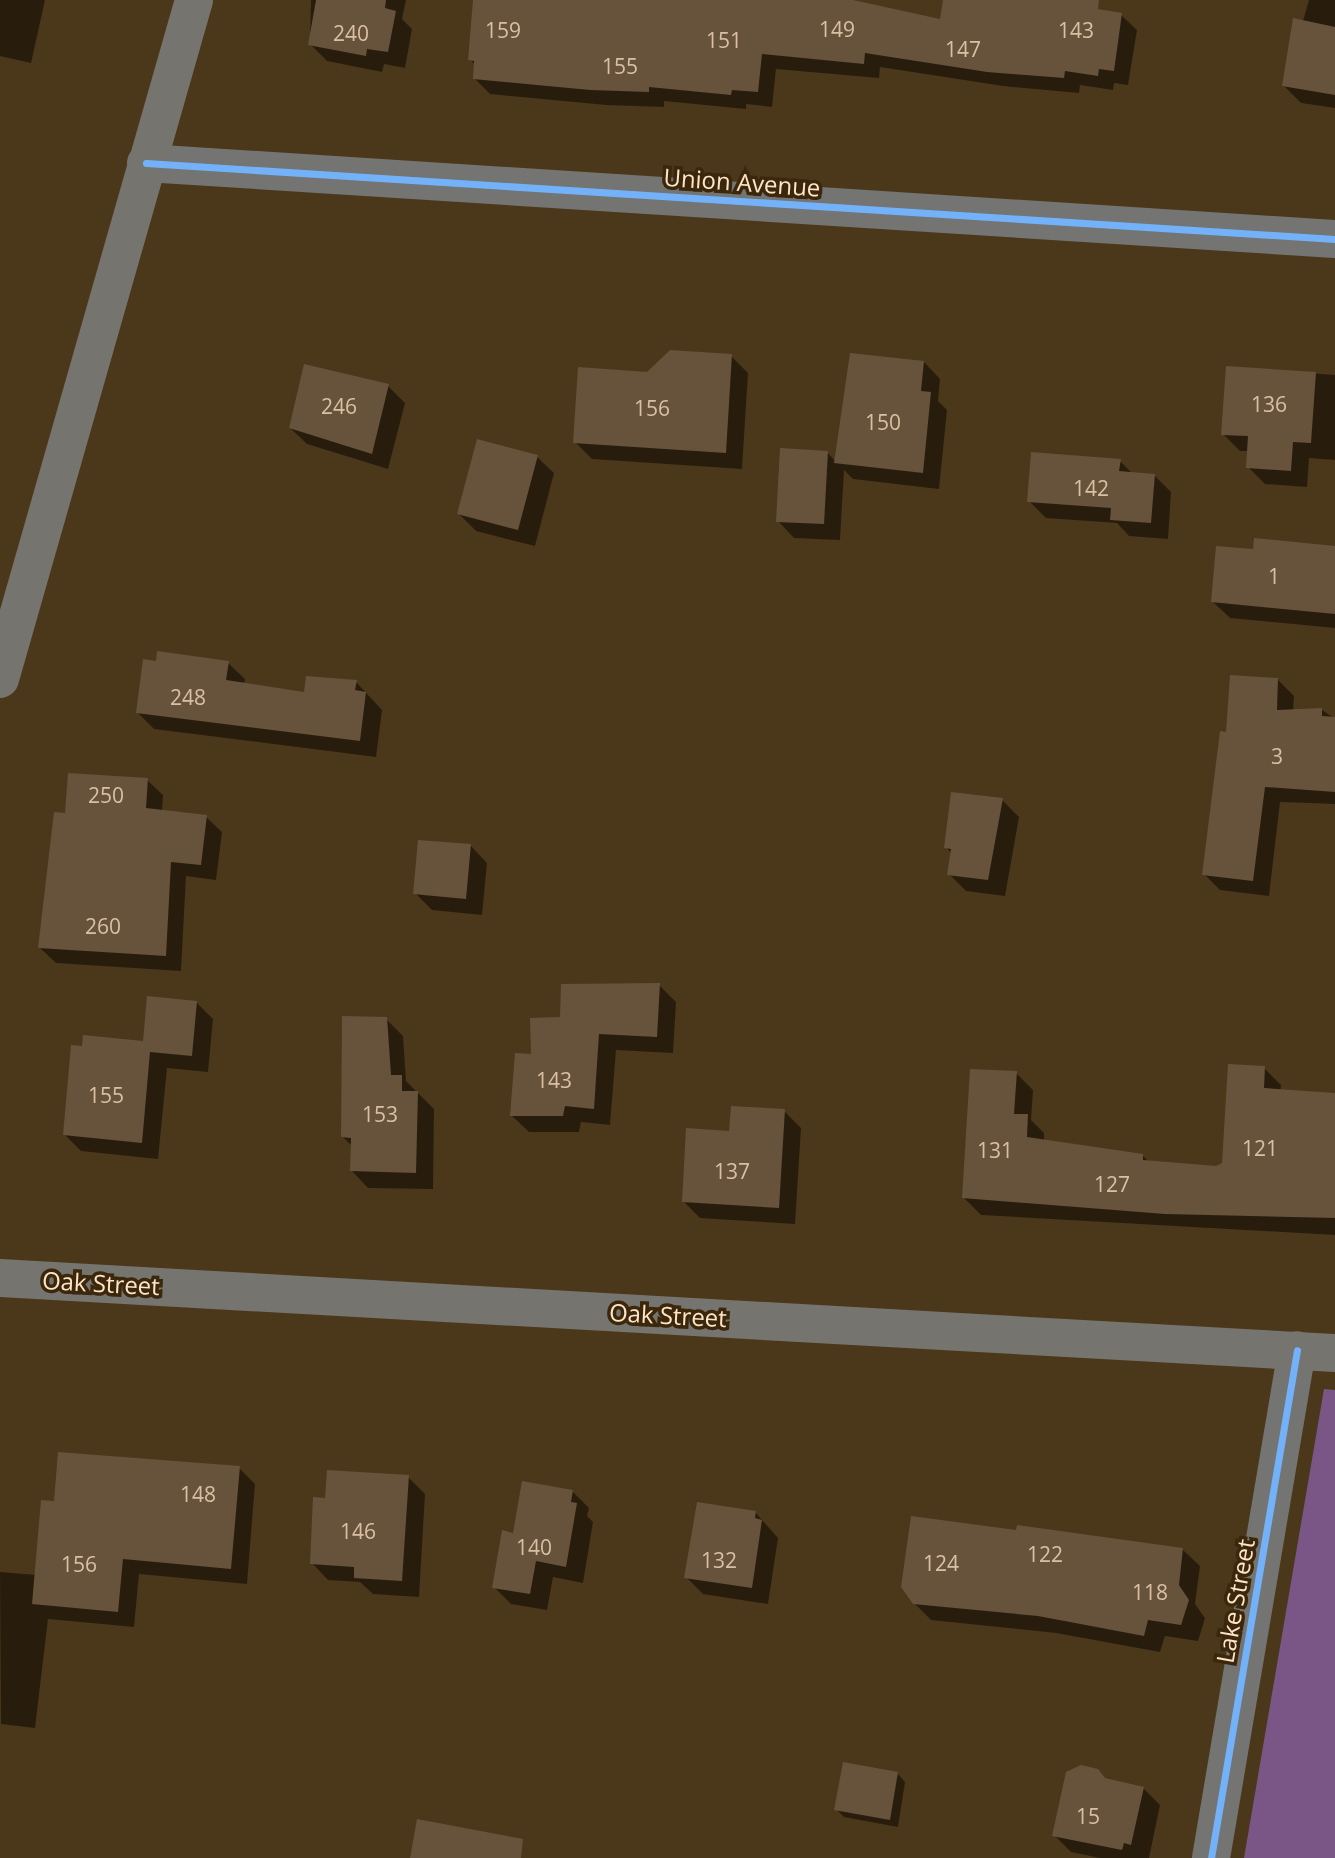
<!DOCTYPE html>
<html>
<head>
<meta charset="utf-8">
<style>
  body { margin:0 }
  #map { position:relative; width:1335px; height:1858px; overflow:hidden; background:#4b381a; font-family:"Open Sans",sans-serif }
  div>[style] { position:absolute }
  .green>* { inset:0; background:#7a5687 }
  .shadow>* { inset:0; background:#0007 }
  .building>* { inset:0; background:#67523c }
  .minor>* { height:38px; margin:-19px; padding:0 19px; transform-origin:19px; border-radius:19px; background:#747472 }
  .secondary>* { height:38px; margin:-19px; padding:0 19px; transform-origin:19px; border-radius:19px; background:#76746e }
  .cycleway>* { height:7px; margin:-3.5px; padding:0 3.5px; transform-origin:3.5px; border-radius:3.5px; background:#73b2f8 }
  span { translate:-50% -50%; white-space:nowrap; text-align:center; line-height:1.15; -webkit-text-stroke:7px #3b270c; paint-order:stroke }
  .number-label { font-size:21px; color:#d9c0a3 }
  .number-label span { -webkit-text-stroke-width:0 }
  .street-label { font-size:24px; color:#ffe4c5 }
</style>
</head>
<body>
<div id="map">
  <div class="green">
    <div style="clip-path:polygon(1324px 1389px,1335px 1390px,1335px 1858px,1244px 1858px)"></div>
  </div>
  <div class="shadow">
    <div style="clip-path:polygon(0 0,45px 0,31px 63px,0 56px)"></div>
    <div style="clip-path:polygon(311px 0,406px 0,402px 19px,412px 29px,405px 68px,384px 64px,382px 72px,327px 61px,310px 44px)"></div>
    <div style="clip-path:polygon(474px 0,729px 0,941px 21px,945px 0,1018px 0,1121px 15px,1137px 30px,1128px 85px,1114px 83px,1113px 90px,1080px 85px,1079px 93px,1003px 86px,880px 67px,879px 78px,776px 69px,772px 107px,746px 104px,746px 109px,664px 101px,664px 107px,606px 105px,490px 94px,474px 78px,475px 65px,470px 59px)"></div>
    <div style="clip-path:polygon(1309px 0,1335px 0,1335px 108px,1301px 103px,1284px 86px)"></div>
    <div style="clip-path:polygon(731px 356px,748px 373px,742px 469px,592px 459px,575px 442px,648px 374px)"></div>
    <div style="clip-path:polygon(924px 362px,940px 379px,938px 401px,947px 410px,939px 489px,853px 479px,844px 470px,840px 540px,794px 538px,778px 521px,827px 452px,836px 462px)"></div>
    <div style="clip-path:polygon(1228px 367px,1335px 375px,1335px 460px,1309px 458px,1307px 487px,1265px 484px,1248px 467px,1249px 451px,1240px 451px,1223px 434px)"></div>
    <div style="clip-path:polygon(388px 386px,405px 403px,388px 469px,307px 444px,290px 428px)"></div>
    <div style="clip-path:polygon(537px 457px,554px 473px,535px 546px,476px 531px,459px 514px)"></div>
    <div style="clip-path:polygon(1120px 461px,1133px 474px,1154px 475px,1171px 492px,1168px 539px,1129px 536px,1117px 523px,1046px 518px,1029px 501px)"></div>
    <div style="clip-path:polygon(1335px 548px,1335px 628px,1230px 618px,1213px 602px)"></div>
    <div style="clip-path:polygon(228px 663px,245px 679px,244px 684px,306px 694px,356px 682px,382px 710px,376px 757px,154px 729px,137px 712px)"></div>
    <div style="clip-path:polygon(1278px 680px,1294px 696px,1293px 711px,1322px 710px,1335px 719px,1335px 804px,1280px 802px,1269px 896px,1220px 890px,1204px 874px,1228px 734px)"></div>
    <div style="clip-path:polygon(147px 780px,163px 795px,162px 811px,206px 817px,222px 832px,216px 880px,186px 876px,181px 971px,56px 963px,40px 948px)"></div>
    <div style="clip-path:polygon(1002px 800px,1019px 817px,1005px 896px,966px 891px,949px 874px,952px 854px,946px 847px)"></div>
    <div style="clip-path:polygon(471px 846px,487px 863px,482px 915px,432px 910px,415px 893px)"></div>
    <div style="clip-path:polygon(659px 985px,676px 1002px,673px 1053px,616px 1050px,610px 1125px,581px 1122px,579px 1132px,529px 1132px,512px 1116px,533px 1056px,561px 1018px)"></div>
    <div style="clip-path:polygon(196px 1002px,213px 1019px,208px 1072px,167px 1068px,158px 1159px,81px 1151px,64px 1134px,84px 1047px,144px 1042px)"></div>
    <div style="clip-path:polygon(386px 1019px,403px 1036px,406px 1081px,434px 1109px,433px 1189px,368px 1188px,352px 1171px,352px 1146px,343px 1137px)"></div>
    <div style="clip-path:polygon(1264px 1068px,1281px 1085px,1280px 1097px,1335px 1100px,1335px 1235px,981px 1215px,964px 1198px,1016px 1073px,1033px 1090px,1031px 1120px,1044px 1133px,1044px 1141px,1143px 1156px,1149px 1162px,1216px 1168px,1224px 1164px)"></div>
    <div style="clip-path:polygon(784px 1111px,801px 1128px,795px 1224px,700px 1218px,683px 1201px,731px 1133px)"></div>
    <div style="clip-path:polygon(239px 1468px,255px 1484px,247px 1584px,139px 1574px,134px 1627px,48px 1619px,35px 1728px,1px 1724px,0 1572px,37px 1575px,55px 1503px)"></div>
    <div style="clip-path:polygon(408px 1477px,425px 1494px,419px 1597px,373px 1594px,360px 1582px,328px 1580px,312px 1563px,327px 1500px)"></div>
    <div style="clip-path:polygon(572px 1491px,589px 1508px,587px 1516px,593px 1522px,583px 1583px,553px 1577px,547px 1610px,511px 1604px,494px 1587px,515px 1535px)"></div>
    <div style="clip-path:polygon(755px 1512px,778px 1538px,768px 1604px,703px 1594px,686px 1577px)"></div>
    <div style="clip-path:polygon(1183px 1550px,1200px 1566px,1195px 1604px,1205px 1618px,1198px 1641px,1165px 1636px,1160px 1652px,1056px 1633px,931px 1620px,914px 1603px)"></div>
    <div style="clip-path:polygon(897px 1773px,905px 1782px,898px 1827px,844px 1817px,836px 1809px)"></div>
    <div style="clip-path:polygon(1108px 1781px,1143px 1788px,1160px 1805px,1149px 1858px,1100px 1858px,1071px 1852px,1054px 1835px)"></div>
  </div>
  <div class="building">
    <div style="clip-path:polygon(316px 0,386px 0,385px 8px,396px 11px,388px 52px,367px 49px,366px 56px,308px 45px)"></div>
    <div style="clip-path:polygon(473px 0,853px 0,940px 19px,943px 0,1099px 0,1098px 9px,1122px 13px,1114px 71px,1099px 69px,1098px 76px,1065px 71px,1064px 78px,987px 72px,865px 53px,864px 64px,762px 54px,758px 92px,732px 90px,731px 95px,649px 87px,649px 92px,590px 90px,473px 79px,474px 61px,468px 60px)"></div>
    <div style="clip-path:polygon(1293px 18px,1335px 27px,1335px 95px,1282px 86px)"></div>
    <div style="clip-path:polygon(670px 350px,732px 354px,726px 453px,573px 443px,578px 367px,647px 372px)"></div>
    <div style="clip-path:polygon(850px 353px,924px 361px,921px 391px,931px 392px,923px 473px,834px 463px)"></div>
    <div style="clip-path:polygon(304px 364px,389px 384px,372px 454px,289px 428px)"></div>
    <div style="clip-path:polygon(1226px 366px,1316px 372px,1311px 443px,1293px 442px,1291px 471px,1246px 468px,1248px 436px,1221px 435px)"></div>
    <div style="clip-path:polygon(477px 439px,538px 455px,518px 530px,457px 514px)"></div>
    <div style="clip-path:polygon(780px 448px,828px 451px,824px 524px,776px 522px)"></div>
    <div style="clip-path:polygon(1031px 452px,1121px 459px,1119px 471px,1155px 474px,1151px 523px,1110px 520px,1111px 508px,1027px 502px)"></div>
    <div style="clip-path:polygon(1254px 538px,1335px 546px,1335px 614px,1211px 602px,1216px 546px,1253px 549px)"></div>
    <div style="clip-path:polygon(157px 651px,229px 661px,226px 680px,304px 692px,306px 676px,357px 680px,355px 690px,366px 692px,360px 741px,136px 713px,143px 659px,156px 661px)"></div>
    <div style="clip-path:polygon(1230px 675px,1278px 678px,1277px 710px,1322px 708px,1322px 716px,1335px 717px,1335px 792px,1265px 787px,1253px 881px,1202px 875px,1220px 731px,1226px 732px)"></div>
    <div style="clip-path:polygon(68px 773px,148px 778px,146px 808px,207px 815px,201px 865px,171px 862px,166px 956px,38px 948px,54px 812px,65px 813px)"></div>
    <div style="clip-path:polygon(951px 792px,1003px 798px,988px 880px,947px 875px,951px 849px,944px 848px)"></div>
    <div style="clip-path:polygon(418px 840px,471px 844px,466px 899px,413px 894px)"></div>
    <div style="clip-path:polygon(660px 983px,657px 1037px,599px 1034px,594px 1109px,565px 1106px,563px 1116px,510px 1116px,515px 1053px,531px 1054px,530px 1018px,560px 1017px,561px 984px)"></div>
    <div style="clip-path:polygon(147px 996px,197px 1001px,192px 1056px,150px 1052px,142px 1143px,63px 1135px,71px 1045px,82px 1046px,83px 1035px,143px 1041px)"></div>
    <div style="clip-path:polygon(342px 1016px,387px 1017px,391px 1075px,402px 1075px,402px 1091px,418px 1091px,416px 1173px,350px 1171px,351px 1138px,341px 1137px)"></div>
    <div style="clip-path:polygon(1228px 1064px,1265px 1066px,1264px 1088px,1335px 1093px,1335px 1218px,1165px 1214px,962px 1198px,970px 1069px,1017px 1071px,1014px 1114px,1028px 1114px,1027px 1137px,1143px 1154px,1143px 1160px,1216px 1166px,1222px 1163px)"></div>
    <div style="clip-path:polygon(731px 1106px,785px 1109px,779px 1208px,682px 1202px,686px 1128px,729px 1131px)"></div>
    <div style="clip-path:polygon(58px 1452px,240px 1466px,231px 1569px,123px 1559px,118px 1612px,32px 1604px,41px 1500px,54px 1501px)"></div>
    <div style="clip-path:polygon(327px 1470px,409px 1475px,402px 1581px,354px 1578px,354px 1567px,310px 1564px,313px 1497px,325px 1498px)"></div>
    <div style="clip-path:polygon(522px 1481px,573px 1490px,571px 1502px,577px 1503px,566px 1567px,536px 1561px,530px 1594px,492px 1588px,502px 1530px,513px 1533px)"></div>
    <div style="clip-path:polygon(697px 1502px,756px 1511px,755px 1518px,762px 1520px,752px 1588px,684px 1578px)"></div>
    <div style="clip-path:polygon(911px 1516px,1016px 1530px,1017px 1525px,1183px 1548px,1179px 1585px,1189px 1600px,1181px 1625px,1148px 1620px,1144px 1636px,1038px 1616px,913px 1604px,901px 1587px)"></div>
    <div style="clip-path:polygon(843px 1762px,898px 1772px,890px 1820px,834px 1810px)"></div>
    <div style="clip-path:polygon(1081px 1765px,1098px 1769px,1105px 1778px,1144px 1787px,1131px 1845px,1124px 1843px,1122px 1850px,1052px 1836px,1066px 1772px)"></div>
    <div style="clip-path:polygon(417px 1819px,523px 1839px,521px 1858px,410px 1858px)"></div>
  </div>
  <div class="minor">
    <div style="left:146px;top:163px;width:1191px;rotate:3.66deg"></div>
    <div style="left:1211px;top:1858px;width:515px;rotate:-80.39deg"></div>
  </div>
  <div class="secondary">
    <div style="left:0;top:679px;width:706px;rotate:-74.05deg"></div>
    <div style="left:0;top:1278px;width:1337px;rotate:3.22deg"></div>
  </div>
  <div class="cycleway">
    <div style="left:146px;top:163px;width:1191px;rotate:3.66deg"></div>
    <div style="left:1211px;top:1858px;width:515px;rotate:-80.39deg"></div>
  </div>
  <div class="number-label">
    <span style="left:837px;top:29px">149</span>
    <span style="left:503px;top:30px">159</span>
    <span style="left:1076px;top:30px">143</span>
    <span style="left:351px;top:33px">240</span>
    <span style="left:724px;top:40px">151</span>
    <span style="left:963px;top:49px">147</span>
    <span style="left:620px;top:66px">155</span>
    <span style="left:1269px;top:404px">136</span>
    <span style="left:339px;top:406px">246</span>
    <span style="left:652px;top:408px">156</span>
    <span style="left:883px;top:422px">150</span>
    <span style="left:1091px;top:488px">142</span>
    <span style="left:1274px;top:576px">1</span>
    <span style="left:188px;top:697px">248</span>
    <span style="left:1277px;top:756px">3</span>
    <span style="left:106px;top:795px">250</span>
    <span style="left:103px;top:926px">260</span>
    <span style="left:554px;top:1080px">143</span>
    <span style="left:106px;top:1095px">155</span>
    <span style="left:380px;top:1114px">153</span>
    <span style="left:1260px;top:1148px">121</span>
    <span style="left:995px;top:1150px">131</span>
    <span style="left:732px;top:1171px">137</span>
    <span style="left:1112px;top:1184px">127</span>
    <span style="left:198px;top:1494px">148</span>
    <span style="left:358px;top:1531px">146</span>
    <span style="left:534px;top:1547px">140</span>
    <span style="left:1045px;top:1554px">122</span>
    <span style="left:719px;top:1560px">132</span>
    <span style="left:941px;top:1563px">124</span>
    <span style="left:79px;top:1564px">156</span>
    <span style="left:1150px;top:1592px">118</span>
    <span style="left:1088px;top:1816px">15</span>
  </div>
  <div class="street-label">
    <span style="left:742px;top:182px;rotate:4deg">Union Avenue</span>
    <span style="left:101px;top:1283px;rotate:3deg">Oak Street</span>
    <span style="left:668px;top:1315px;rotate:3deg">Oak Street</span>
    <span style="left:1235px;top:1601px;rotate:-80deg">Lake Street</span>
  </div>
</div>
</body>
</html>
